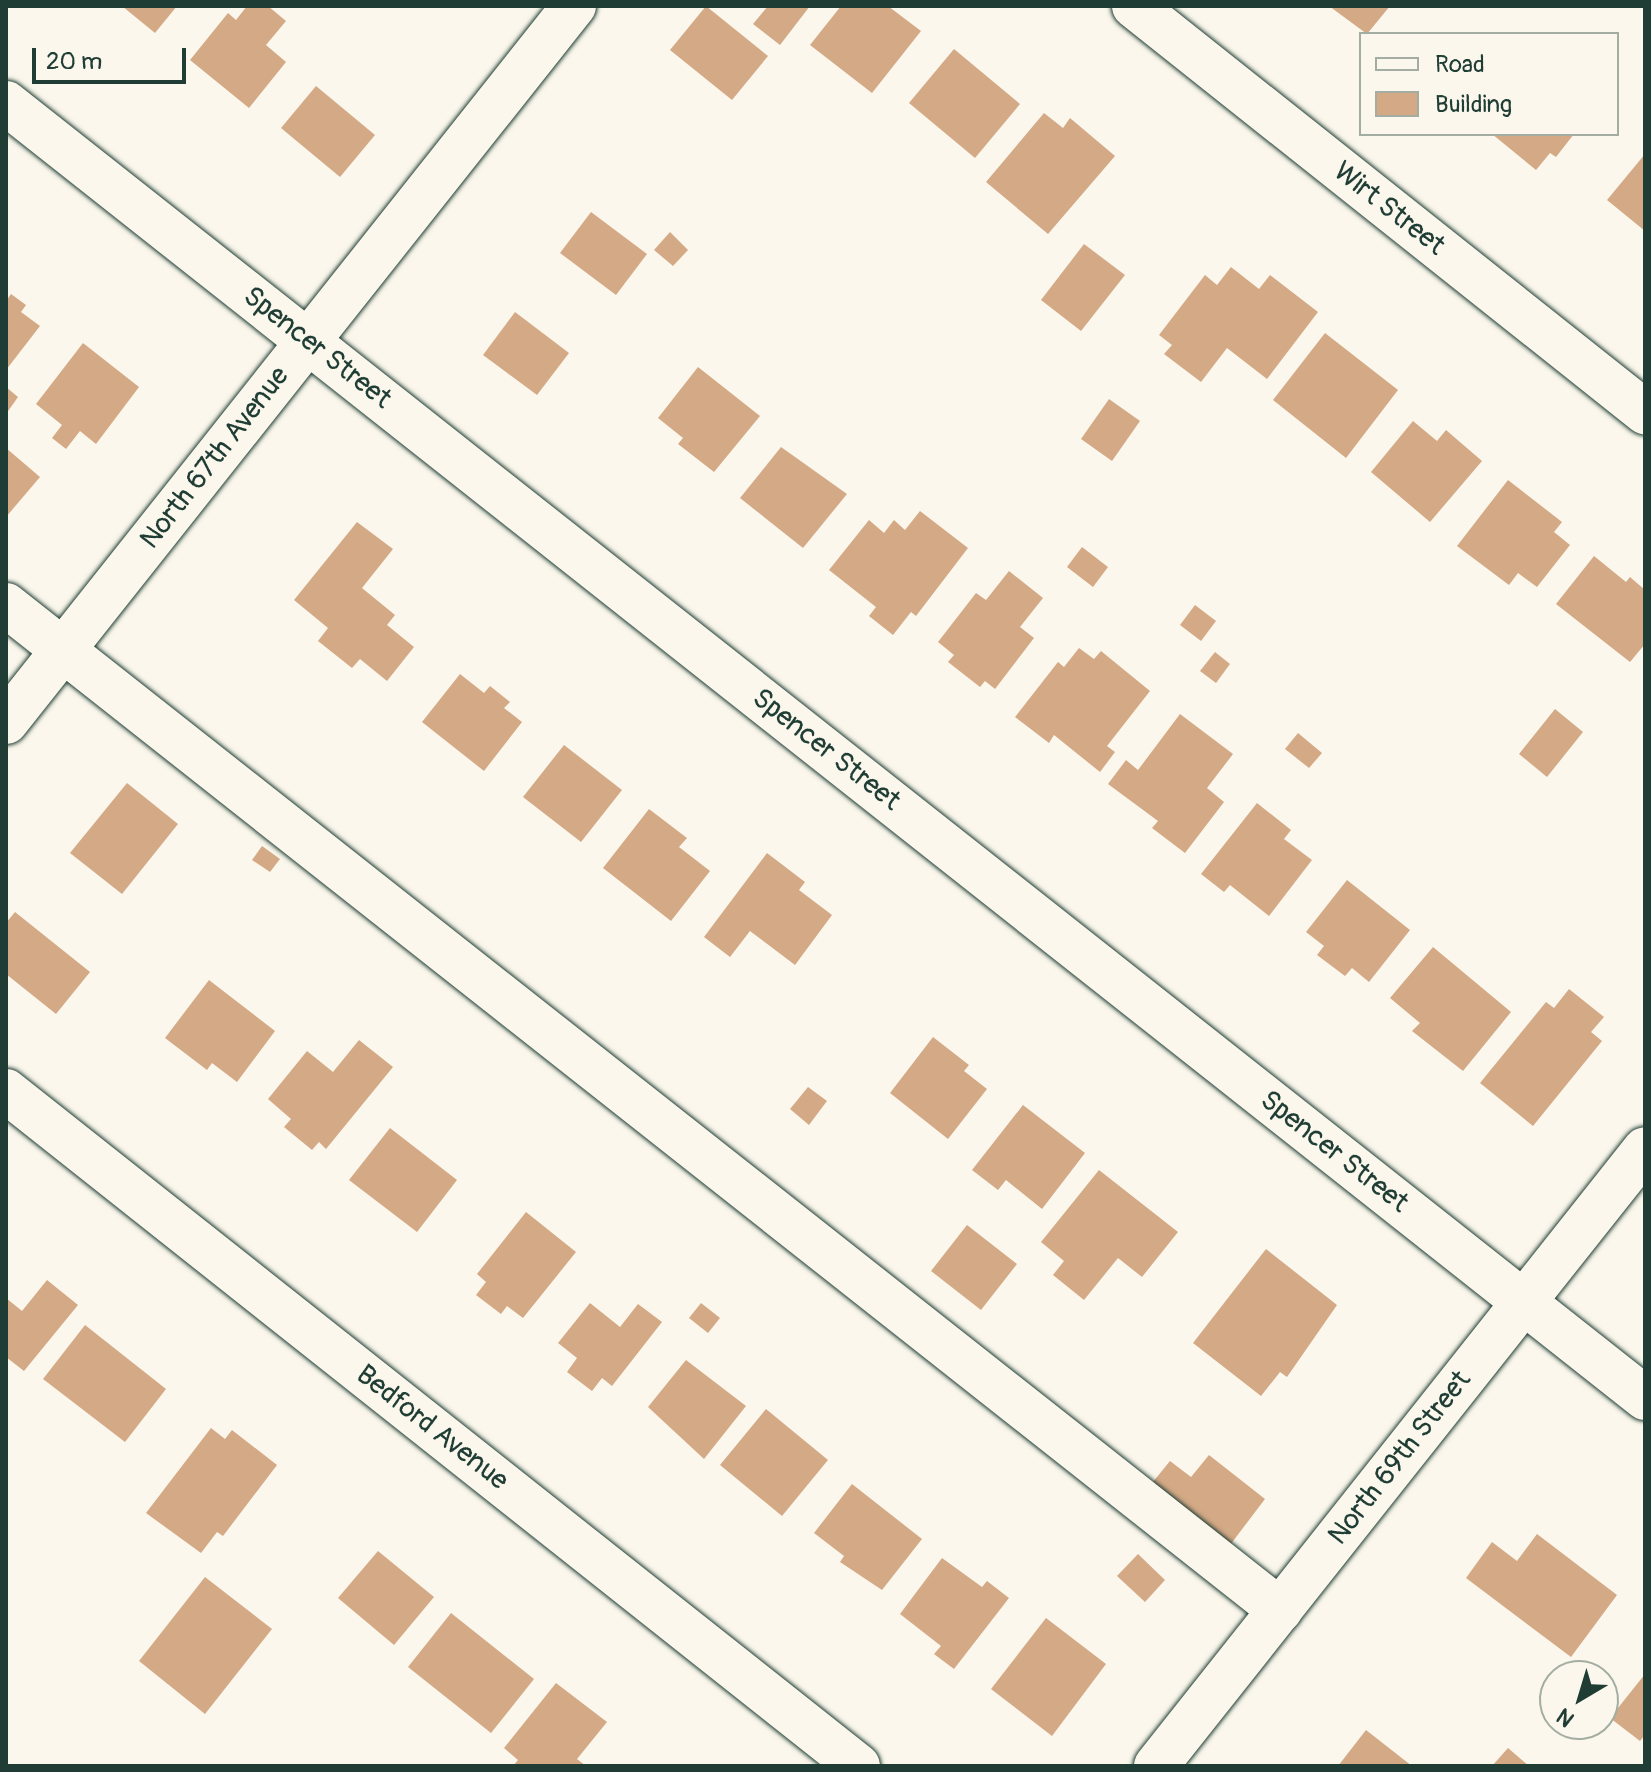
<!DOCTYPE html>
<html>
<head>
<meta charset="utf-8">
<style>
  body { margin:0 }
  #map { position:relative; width:1651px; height:1772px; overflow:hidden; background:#fbf7ec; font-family:Pangolin,sans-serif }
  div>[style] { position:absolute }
  .building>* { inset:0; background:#d4a986 }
  .roads { filter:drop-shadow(0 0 2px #1f3d34) drop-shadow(0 0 2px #1f3d34) }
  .minor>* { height:44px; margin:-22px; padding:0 22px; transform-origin:22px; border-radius:22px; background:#fbf7ec }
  span { translate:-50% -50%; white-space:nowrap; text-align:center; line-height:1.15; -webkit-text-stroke:7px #fbf7ec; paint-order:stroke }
  .street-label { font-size:28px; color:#1f3d34 }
  .frame { position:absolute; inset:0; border:8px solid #1f3d34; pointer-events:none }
  .legend { position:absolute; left:1359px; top:32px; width:260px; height:104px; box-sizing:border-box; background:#fbf7ec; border:2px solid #a3ada2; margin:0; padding:10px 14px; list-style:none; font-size:24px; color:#1f3d34 }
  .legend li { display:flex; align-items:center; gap:16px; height:40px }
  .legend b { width:40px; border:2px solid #a3ada2 }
  .north { position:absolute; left:1539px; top:1660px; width:80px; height:80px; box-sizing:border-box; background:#fbf7ec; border:2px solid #a3ada2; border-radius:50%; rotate:218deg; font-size:22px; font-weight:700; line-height:32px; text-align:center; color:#1f3d34 }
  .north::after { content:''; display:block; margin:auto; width:28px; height:36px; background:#1f3d34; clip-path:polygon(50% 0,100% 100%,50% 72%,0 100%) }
  .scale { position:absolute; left:32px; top:48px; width:154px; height:36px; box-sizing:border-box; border:4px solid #1f3d34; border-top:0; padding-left:10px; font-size:24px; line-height:28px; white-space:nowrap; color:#1f3d34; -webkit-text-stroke:6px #fbf7ec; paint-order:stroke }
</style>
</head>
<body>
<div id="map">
  <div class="building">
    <div style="clip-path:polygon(122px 6px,177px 6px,155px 33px)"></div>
    <div style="clip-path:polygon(247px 6px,268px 6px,286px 21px,266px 45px,286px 62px,249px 108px,190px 60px,228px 13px,236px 20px)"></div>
    <div style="clip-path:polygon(706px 6px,768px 56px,732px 100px,670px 50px)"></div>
    <div style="clip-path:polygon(768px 6px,810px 6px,780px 45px,753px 24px)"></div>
    <div style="clip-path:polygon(841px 6px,888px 6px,921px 31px,872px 93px,810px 45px)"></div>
    <div style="clip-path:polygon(1329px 6px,1390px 6px,1367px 34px)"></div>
    <div style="clip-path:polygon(954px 49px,1020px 104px,975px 158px,909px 103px)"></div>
    <div style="clip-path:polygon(316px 86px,375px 135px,340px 177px,281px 128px)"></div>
    <div style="clip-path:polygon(1044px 113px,1063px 128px,1070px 118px,1115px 156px,1048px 234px,986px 182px)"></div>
    <div style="clip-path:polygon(1492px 134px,1574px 134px,1556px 157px,1550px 153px,1536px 170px)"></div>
    <div style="clip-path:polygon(1645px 154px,1645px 231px,1607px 200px)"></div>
    <div style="clip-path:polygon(591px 212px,647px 254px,616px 295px,560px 253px)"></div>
    <div style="clip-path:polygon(670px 232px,688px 250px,673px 266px,654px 250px)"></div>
    <div style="clip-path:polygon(1084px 244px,1125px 275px,1081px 331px,1041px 300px)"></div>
    <div style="clip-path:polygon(1231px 267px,1259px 289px,1270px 275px,1318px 312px,1267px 379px,1227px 348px,1201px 382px,1164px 354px,1172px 345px,1159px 335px,1205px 275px,1217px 285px)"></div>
    <div style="clip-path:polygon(11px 294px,26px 305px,21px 312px,40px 326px,6px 370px,6px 301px)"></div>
    <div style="clip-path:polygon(515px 312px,569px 353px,537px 395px,483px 355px)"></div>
    <div style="clip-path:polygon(1325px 333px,1398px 390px,1346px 458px,1273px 400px)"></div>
    <div style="clip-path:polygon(83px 343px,139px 387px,96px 444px,80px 431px,66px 449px,52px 438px,62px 425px,36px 404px)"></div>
    <div style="clip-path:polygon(698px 367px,760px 416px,714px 472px,678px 444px,683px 438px,658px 418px)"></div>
    <div style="clip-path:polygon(6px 387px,18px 397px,6px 414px)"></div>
    <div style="clip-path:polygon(1109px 399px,1140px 421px,1112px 461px,1081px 439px)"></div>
    <div style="clip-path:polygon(1413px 421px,1437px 441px,1446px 430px,1482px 461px,1430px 522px,1371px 472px)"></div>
    <div style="clip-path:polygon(781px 447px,847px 494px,803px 548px,740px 498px)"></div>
    <div style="clip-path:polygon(6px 448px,40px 477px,6px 517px)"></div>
    <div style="clip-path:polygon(1508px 480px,1562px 522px,1554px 532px,1570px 545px,1537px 587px,1518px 573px,1509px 585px,1457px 546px)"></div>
    <div style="clip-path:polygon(920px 511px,968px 548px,916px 616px,911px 612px,893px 635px,869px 616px,876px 607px,829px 570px,869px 520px,884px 533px,894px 520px,905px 530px)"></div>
    <div style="clip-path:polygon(357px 522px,393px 549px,362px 588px,395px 615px,387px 625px,414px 647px,387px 681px,360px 659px,352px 668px,318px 641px,328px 628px,294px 600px)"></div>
    <div style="clip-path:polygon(1082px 547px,1108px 567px,1093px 587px,1067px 567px)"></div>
    <div style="clip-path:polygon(1594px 556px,1626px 582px,1630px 577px,1645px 590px,1645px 644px,1630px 662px,1556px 604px)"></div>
    <div style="clip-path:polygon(1009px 571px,1043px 598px,1020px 627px,1034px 638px,995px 689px,985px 681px,980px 687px,948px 662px,954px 655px,938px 642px,976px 593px,986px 600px)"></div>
    <div style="clip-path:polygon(1195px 605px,1216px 621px,1201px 641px,1180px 625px)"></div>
    <div style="clip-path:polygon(1079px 648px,1094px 659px,1101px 651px,1150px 691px,1107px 746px,1115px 752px,1100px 772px,1054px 735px,1049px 743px,1015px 717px,1058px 662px,1064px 667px)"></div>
    <div style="clip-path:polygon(1215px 652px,1230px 664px,1216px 683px,1200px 671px)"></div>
    <div style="clip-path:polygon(460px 674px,484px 693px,490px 686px,510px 702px,504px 708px,522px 722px,484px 771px,422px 722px)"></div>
    <div style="clip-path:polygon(1555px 709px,1583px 732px,1547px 777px,1519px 754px)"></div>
    <div style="clip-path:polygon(1180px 714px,1233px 754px,1207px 788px,1224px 802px,1185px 853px,1152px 828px,1158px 821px,1108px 784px,1126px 760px,1138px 770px)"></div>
    <div style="clip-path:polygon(1298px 733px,1322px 753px,1309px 768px,1285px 749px)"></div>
    <div style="clip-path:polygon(564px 745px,622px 790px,581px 842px,523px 797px)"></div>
    <div style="clip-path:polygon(127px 783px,178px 824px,122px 894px,70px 853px)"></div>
    <div style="clip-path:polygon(1257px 803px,1291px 830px,1284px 839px,1312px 860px,1269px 916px,1230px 885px,1224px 892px,1201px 874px)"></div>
    <div style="clip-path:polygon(649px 809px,687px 838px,679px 847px,710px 871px,671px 921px,603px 868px)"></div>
    <div style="clip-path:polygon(262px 846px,280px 859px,270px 872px,252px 860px)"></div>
    <div style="clip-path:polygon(767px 853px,805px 882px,799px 890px,832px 915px,795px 965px,750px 931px,730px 957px,704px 937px)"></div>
    <div style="clip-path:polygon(1347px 880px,1410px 930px,1369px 982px,1352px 968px,1345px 976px,1317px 955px,1324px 946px,1306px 932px)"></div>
    <div style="clip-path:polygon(15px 912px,90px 972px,56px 1014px,6px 974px,6px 923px)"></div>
    <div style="clip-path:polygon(1433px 947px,1511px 1012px,1463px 1071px,1412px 1031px,1420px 1023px,1390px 998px)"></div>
    <div style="clip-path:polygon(209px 980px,275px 1031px,237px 1082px,212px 1063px,207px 1070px,165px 1038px)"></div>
    <div style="clip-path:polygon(1569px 989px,1604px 1017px,1591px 1032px,1602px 1041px,1533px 1126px,1480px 1083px,1546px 1002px,1554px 1008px)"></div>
    <div style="clip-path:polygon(933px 1037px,969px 1065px,964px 1071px,987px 1089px,948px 1139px,890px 1093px)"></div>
    <div style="clip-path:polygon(359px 1040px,393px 1067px,326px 1149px,319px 1142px,312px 1150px,284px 1127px,291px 1119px,268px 1099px,307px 1051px,333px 1072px)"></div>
    <div style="clip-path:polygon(808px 1087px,827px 1101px,809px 1125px,790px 1109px)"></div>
    <div style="clip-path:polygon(1023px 1105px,1085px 1153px,1042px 1209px,1006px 1180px,998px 1190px,972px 1170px)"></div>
    <div style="clip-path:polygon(390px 1128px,457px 1180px,417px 1232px,349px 1180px)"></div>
    <div style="clip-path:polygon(1099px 1170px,1178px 1232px,1142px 1277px,1118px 1258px,1084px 1300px,1053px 1275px,1064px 1261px,1041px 1242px)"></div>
    <div style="clip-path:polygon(526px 1212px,576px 1252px,523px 1318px,507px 1306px,501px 1314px,476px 1295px,486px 1282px,477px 1274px)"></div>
    <div style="clip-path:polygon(967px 1225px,1017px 1264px,981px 1310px,931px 1271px)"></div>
    <div style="clip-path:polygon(1266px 1249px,1337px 1305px,1287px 1377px,1280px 1372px,1261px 1396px,1193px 1343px)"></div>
    <div style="clip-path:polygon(47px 1280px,78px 1305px,24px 1371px,6px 1357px,6px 1298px,22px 1311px)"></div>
    <div style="clip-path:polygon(590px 1303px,620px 1327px,638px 1304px,662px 1322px,612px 1386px,602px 1378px,592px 1391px,567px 1372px,577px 1358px,558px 1343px)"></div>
    <div style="clip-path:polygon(701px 1303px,720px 1318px,708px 1333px,689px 1318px)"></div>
    <div style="clip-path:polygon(85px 1325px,166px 1389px,125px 1442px,43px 1379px)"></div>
    <div style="clip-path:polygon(686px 1360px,746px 1406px,704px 1459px,648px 1407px)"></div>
    <div style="clip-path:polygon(766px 1409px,828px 1460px,782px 1516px,720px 1465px)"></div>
    <div style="clip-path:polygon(211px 1428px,225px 1439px,232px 1430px,277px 1465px,223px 1536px,217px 1532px,201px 1553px,146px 1513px)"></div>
    <div style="clip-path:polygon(1209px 1455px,1265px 1499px,1227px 1549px,1148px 1488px,1170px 1461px,1191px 1477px)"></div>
    <div style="clip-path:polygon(852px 1484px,922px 1539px,882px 1590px,840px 1562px,844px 1556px,814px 1533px)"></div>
    <div style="clip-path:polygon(1537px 1534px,1617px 1595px,1571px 1657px,1466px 1578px,1492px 1542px,1517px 1561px)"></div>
    <div style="clip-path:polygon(378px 1551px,434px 1597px,394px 1645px,338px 1598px)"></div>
    <div style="clip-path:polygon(1138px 1554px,1165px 1580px,1145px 1602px,1117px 1576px)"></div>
    <div style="clip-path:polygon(942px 1558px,982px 1587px,987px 1581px,1009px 1598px,954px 1669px,934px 1654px,941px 1646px,900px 1614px)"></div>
    <div style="clip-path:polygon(205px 1577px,272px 1629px,205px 1714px,139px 1661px)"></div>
    <div style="clip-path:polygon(451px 1613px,534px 1679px,491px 1733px,408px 1667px)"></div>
    <div style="clip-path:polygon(1046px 1618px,1106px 1664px,1052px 1736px,991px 1689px)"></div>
    <div style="clip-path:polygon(1645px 1674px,1645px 1735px,1640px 1741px,1610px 1718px)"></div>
    <div style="clip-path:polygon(556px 1683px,607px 1722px,577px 1759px,586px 1766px,513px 1766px,518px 1760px,504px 1748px)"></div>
    <div style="clip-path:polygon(1366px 1730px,1412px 1766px,1338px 1766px)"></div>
    <div style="clip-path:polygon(1508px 1748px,1529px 1766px,1492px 1766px)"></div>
  </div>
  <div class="roads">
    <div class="minor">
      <div style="left:1134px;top:6px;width:653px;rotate:38.47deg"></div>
      <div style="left:6px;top:103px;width:2089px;rotate:38.31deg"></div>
      <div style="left:6px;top:605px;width:1623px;rotate:38.27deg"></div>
      <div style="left:6px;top:722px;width:914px;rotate:-51.58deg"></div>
      <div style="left:6px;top:1091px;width:1087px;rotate:38.39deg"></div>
      <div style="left:1156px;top:1766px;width:787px;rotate:-51.6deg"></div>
    </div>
  </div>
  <div class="street-label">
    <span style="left:1389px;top:209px;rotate:38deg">Wirt Street</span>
    <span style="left:317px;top:348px;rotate:38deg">Spencer Street</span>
    <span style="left:215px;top:458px;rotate:-52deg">North 67th Avenue</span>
    <span style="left:826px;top:750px;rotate:38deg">Spencer Street</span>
    <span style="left:1334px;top:1152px;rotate:38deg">Spencer Street</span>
    <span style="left:432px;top:1428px;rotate:38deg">Bedford Avenue</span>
    <span style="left:1400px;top:1458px;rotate:-52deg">North 69th Street</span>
  </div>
  <div class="frame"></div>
  <ul class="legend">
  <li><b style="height:10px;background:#fbf7ec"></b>Road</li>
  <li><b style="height:22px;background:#d4a986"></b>Building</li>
  </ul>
  <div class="north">N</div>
  <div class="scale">20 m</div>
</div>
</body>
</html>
